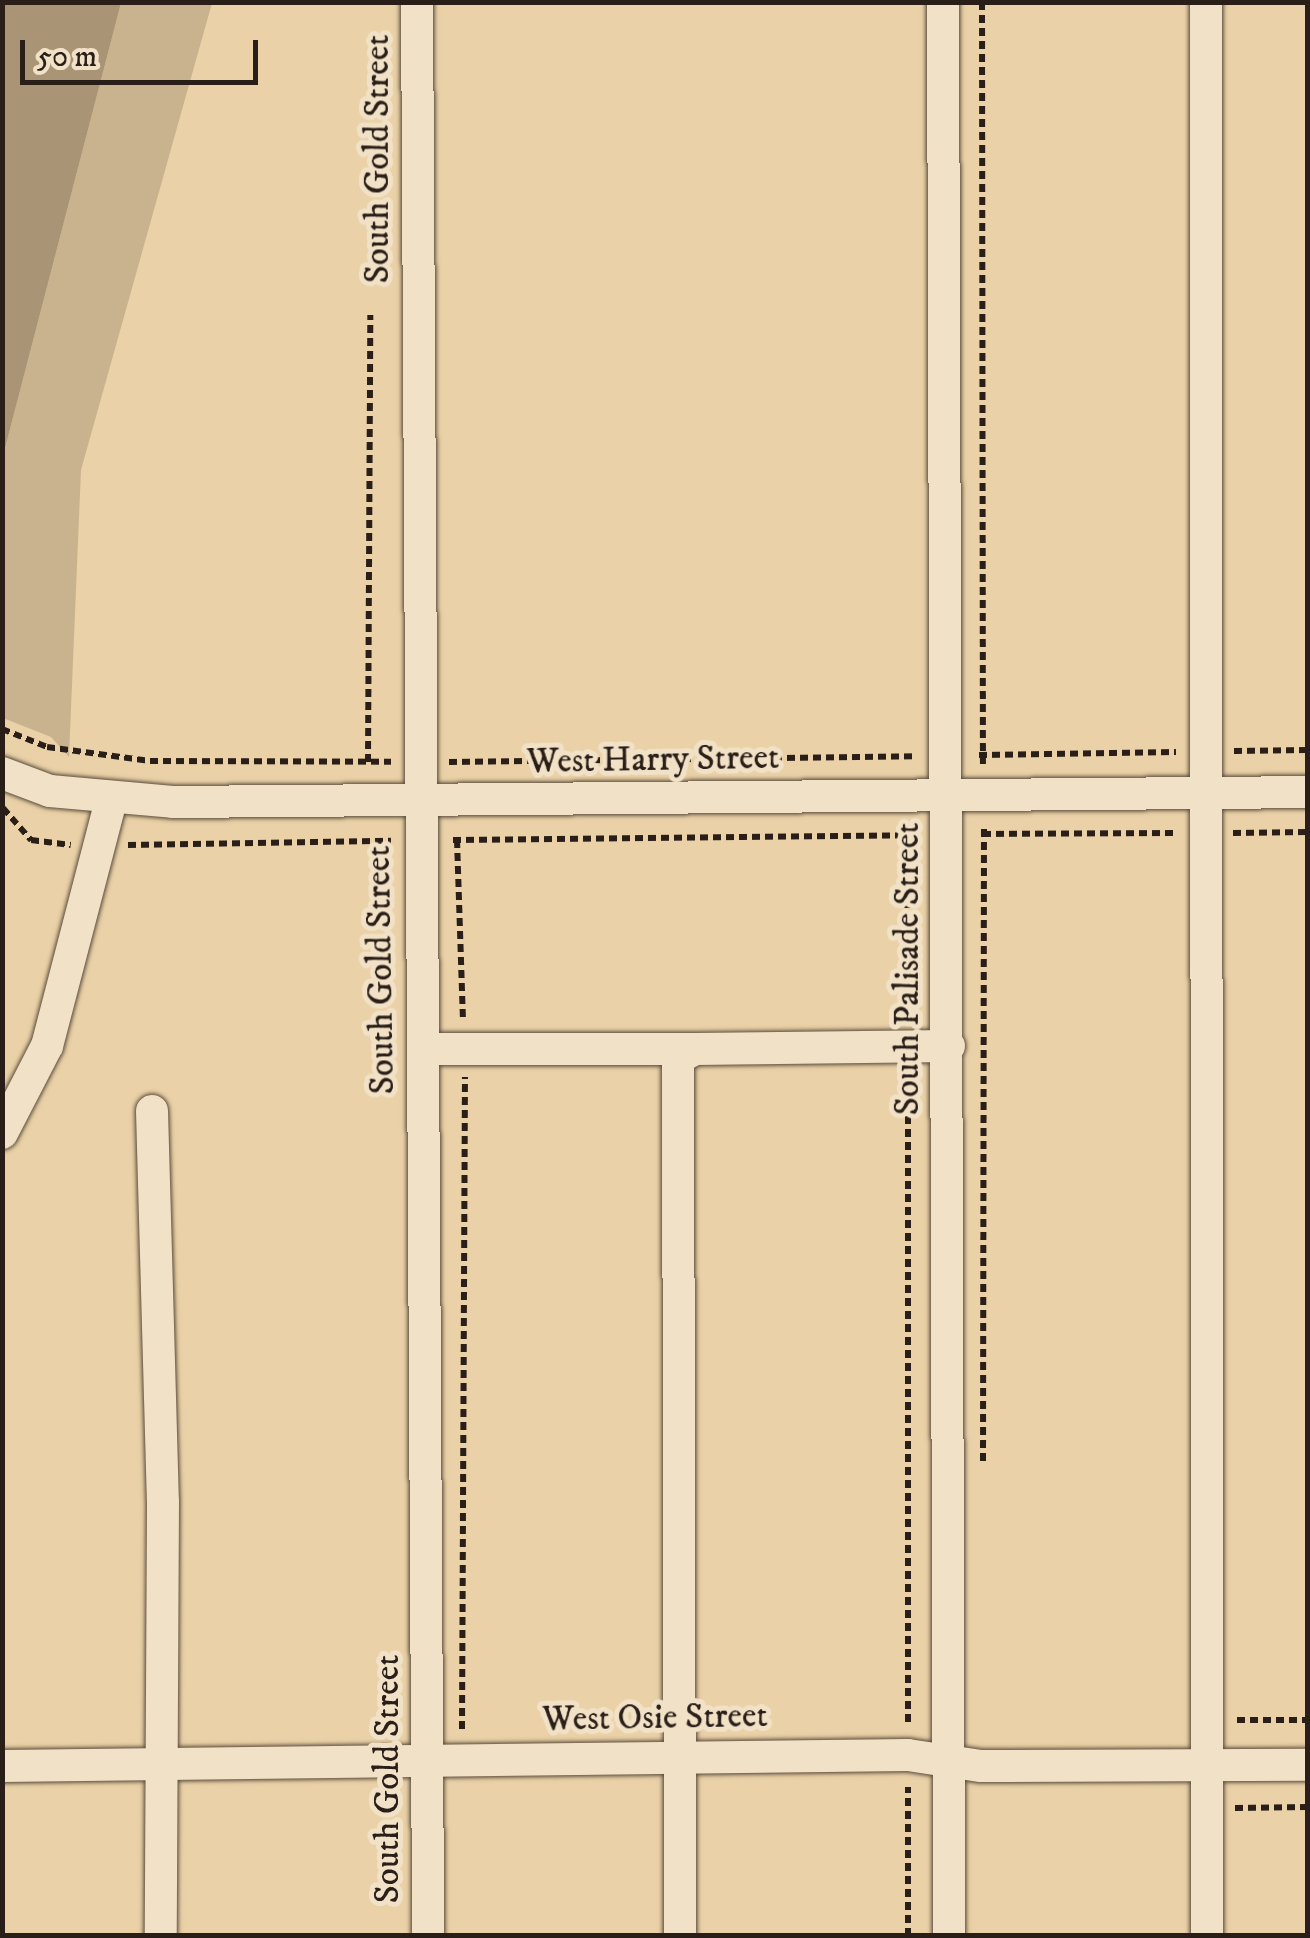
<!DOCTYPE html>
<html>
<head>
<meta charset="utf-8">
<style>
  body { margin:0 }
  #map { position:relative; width:1310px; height:1938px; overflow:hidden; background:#ead1a7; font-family:"IM FELL DW Pica",serif }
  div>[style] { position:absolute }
  .green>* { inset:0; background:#c9b38f }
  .water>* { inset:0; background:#a99476 }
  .path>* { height:6px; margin-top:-3px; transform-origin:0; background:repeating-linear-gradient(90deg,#2a1f18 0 8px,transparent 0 13px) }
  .roads { filter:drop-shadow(0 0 2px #5a4c3c) drop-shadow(0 0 2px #5a4c3c) }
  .minor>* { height:32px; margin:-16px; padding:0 16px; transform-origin:16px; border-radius:16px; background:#f1e1c6 }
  span { translate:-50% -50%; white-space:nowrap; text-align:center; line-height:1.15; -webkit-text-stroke:10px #f1e1c6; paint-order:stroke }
  .street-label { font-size:35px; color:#2a1f18 }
  .frame { position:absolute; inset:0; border:5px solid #2a1f18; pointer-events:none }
  .scale { position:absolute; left:20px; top:40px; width:238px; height:45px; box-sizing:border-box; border:5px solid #2a1f18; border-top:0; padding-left:12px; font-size:30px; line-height:35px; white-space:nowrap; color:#2a1f18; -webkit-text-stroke:8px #f1e1c6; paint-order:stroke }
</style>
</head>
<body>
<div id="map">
  <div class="green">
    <div style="clip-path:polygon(121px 3px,212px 3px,81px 470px,69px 757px,51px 737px,3px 718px,3px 456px)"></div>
  </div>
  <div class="water">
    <div style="clip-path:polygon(3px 2px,121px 3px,3px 456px,2px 3px)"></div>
  </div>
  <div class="path">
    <div style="left:982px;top:2px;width:764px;rotate:89.93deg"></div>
    <div style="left:2px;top:729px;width:48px;rotate:21.8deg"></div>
    <div style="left:47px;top:747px;width:104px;rotate:7.7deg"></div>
    <div style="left:150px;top:761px;width:241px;rotate:0.2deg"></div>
    <div style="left:1234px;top:751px;width:74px;rotate:-0.8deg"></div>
    <div style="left:979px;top:755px;width:197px;rotate:-0.9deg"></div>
    <div style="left:368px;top:762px;width:447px;rotate:-89.7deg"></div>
    <div style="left:449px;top:762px;width:467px;rotate:-0.7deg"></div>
    <div style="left:3px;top:808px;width:43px;rotate:48.8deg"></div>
    <div style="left:31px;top:840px;width:40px;rotate:7.1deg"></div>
    <div style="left:1233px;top:833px;width:75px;rotate:-0.8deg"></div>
    <div style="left:983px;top:834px;width:193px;rotate:-0.3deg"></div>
    <div style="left:907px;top:835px;width:184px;rotate:89.7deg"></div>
    <div style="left:453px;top:840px;width:463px;rotate:-0.6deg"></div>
    <div style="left:457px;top:840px;width:179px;rotate:88.1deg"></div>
    <div style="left:128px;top:845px;width:263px;rotate:-0.9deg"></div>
    <div style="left:908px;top:1077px;width:647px;rotate:90deg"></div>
    <div style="left:983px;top:1461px;width:637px;rotate:-89.91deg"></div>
    <div style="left:1237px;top:1720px;width:71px"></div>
    <div style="left:462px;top:1729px;width:652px;rotate:-89.74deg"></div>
    <div style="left:1235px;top:1808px;width:73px;rotate:-0.8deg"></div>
    <div style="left:908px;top:1936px;width:149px;rotate:-90deg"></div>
  </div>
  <div class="roads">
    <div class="minor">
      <div style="left:417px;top:2px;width:1934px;rotate:89.67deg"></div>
      <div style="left:943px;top:2px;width:1934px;rotate:89.82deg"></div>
      <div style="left:1206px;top:2px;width:1934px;rotate:89.97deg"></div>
      <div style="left:2px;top:773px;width:51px;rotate:20.6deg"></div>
      <div style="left:50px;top:791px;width:123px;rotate:5.1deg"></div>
      <div style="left:173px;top:802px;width:1135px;rotate:-0.5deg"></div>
      <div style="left:423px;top:1049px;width:272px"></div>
      <div style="left:152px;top:1111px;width:391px;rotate:88.4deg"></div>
      <div style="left:163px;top:1502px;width:434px;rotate:90.3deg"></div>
      <div style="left:2px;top:1133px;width:98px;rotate:-62.7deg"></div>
      <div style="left:47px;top:1046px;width:257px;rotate:-75.4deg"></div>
      <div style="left:2px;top:1766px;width:906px;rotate:-0.7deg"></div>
      <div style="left:908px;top:1755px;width:74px;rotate:8.6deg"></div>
      <div style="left:981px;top:1766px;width:327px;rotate:-0.2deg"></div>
      <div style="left:680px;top:1936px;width:878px;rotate:-90.13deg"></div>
      <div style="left:678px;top:1058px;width:19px;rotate:-28deg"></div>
      <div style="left:695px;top:1049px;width:254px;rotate:-0.7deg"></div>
    </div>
  </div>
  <div class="street-label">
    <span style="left:378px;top:159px;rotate:-90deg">South Gold Street</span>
    <span style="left:653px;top:760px;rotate:-1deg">West Harry Street</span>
    <span style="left:908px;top:969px;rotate:-90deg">South Palisade Street</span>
    <span style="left:381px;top:970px;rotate:-91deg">South Gold Street</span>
    <span style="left:655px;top:1718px;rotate:-1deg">West Osie Street</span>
    <span style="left:388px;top:1779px;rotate:-90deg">South Gold Street</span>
  </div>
  <div class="frame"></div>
  <div class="scale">50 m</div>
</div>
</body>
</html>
